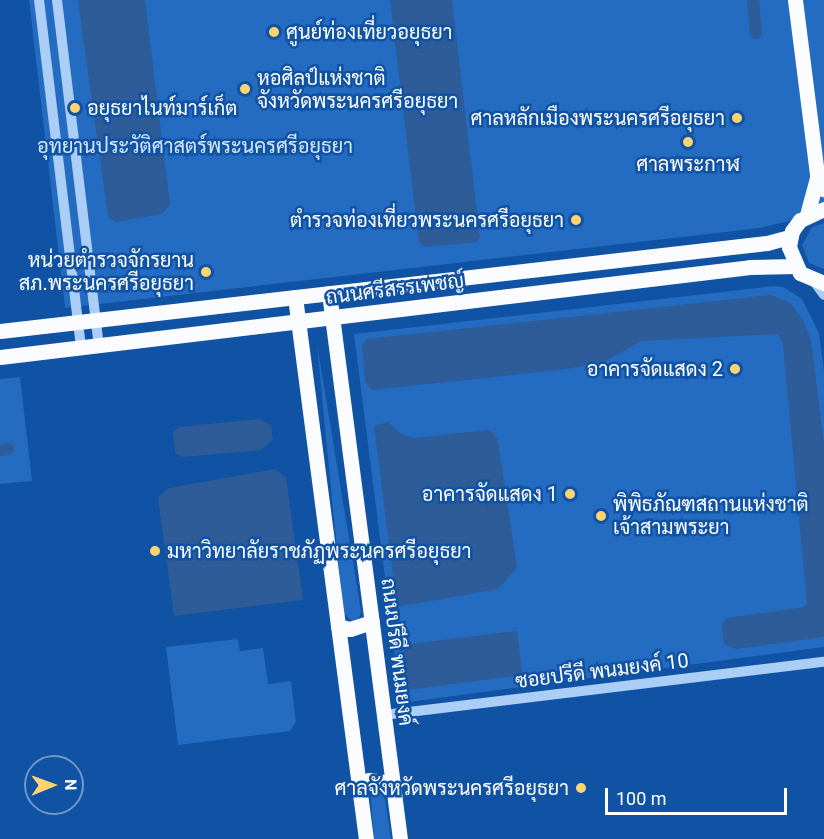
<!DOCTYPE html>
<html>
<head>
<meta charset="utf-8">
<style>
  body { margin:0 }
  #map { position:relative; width:824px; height:839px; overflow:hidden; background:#1052a4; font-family:Roboto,Sarabun,sans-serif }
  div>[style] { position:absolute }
  .green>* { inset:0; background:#236cc2 }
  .water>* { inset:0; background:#2d5c98 }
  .canal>* { height:12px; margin:-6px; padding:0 6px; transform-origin:6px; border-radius:6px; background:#2d5c98 }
  .minor>* { height:10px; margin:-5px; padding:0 5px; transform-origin:5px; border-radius:5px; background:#abcef6 }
  .major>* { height:15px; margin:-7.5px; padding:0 7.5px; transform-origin:7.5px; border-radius:7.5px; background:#fafcff }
  .dots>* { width:16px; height:16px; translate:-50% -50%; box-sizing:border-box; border:3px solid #1052a4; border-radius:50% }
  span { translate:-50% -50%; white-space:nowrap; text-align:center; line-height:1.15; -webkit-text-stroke:5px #1052a4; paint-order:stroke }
  .poi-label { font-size:20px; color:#fff }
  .left { translate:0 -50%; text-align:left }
  .right { translate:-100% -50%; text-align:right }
  .park-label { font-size:20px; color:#d5e8fe }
  .street-label { font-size:20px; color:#fff }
  .north { position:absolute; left:24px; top:755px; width:60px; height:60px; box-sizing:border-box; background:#1052a4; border:2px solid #7097c8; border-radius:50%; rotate:89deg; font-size:16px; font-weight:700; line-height:24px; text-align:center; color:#fff }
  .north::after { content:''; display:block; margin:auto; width:21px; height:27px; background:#ffd470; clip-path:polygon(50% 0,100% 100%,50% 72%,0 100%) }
  .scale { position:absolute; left:605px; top:788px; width:182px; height:27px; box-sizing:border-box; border:3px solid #fff; border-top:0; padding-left:8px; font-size:18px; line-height:21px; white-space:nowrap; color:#fff; -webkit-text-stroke:4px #1052a4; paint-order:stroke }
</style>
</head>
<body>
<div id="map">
  <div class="green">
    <div style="clip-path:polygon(29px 0,824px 0,824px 204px,807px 206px,789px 221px,760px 228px,65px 308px)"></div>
    <div style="clip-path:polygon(824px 223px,824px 269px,809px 263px,802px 245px,812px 227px)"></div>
    <div style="clip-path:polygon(774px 286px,783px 287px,802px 299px,819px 333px,824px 371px,824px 647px,401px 703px,354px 334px)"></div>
    <div style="clip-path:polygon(317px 344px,361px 611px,359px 618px,352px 621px,344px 614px,339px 571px)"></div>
    <div style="clip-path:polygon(20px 377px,32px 481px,0 484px,0 379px)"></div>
    <div style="clip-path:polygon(238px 639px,240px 651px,263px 648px,268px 684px,291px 681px,296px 722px,290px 731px,178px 745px,166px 647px)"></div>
    <div style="clip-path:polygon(370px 785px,383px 787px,391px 839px,374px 839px)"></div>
  </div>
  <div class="water">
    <div style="clip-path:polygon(78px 0,145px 0,170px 205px,162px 214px,116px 222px,108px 217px)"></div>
    <div style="clip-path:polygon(390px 0,452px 0,480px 238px,476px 242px,425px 247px,419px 242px)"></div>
    <div style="clip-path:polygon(771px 295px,789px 302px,802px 318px,811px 340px,824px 445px,824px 637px,736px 649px,724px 644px,722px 624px,726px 618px,804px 607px,807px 603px,783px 344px,778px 334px,641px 341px,606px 361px,567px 369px,372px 390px,365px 382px,362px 344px,367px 339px)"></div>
    <div style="clip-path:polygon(259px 419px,271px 425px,273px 440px,261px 450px,183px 457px,175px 453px,173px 432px,179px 427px)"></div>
    <div style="clip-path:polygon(388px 422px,401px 434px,414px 438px,488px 430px,494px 434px,498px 441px,517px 568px,498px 589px,397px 607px,374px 426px)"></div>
    <div style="clip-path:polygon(275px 469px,286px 477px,303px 600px,174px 616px,158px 497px,169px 488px)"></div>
    <div style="clip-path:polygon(517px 631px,522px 675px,407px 690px,403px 645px)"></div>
  </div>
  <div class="canal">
    <div style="left:753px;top:0;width:33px;rotate:85deg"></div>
    <div style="left:0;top:450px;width:8px;rotate:-7deg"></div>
  </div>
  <div class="minor">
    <div style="left:39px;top:0;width:350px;rotate:83.1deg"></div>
    <div style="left:57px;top:0;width:348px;rotate:83.1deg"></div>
    <div style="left:814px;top:281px;width:17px;rotate:54deg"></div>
    <div style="left:384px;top:715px;width:443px;rotate:-6.9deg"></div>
  </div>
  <div class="major">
    <div style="left:795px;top:0;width:175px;rotate:82.8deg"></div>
    <div style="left:817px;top:174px;width:17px;rotate:66deg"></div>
    <div style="left:824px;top:209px;width:26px;rotate:155deg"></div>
    <div style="left:800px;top:220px;width:14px;rotate:126deg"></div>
    <div style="left:792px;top:231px;width:16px;rotate:101deg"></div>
    <div style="left:789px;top:247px;width:28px;rotate:67deg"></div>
    <div style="left:800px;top:273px;width:26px;rotate:23deg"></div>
    <div style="left:807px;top:215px;width:39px;rotate:-75deg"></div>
    <div style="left:329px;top:293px;width:551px;rotate:82.59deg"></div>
    <div style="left:295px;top:297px;width:547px;rotate:82.54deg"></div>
    <div style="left:0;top:331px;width:772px;rotate:-6.55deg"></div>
    <div style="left:767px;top:243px;width:24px;rotate:-15deg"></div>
    <div style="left:0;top:357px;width:755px;rotate:-6.84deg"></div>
    <div style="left:750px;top:267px;width:45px;rotate:-1.3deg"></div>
    <div style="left:338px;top:626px;width:12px;rotate:14deg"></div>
    <div style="left:350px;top:629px;width:23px;rotate:-18deg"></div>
    <div style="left:359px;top:787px;width:12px;rotate:-35deg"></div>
    <div style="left:369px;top:780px;width:24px;rotate:7deg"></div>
  </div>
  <div class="dots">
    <div style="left:274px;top:32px;background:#ffd470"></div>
    <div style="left:245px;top:89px;background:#ffd470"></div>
    <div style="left:75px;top:108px;background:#ffd470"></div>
    <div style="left:737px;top:118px;background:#ffd470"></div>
    <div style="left:688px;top:142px;background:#ffd470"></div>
    <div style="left:576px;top:220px;background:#ffd470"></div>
    <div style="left:206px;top:272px;background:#ffd470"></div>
    <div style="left:735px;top:369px;background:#ffd470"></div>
    <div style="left:570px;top:494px;background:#ffd470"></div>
    <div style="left:601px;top:516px;background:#ffd470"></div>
    <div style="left:155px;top:551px;background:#ffd470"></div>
    <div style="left:581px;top:788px;background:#ffd470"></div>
  </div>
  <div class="poi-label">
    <span class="left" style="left:286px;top:32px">ศูนย์ท่องเที่ยวอยุธยา</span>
    <span class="left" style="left:257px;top:90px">หอศิลป์แห่งชาติ<br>จังหวัดพระนครศรีอยุธยา</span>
    <span class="left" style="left:87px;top:108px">อยุธยาไนท์มาร์เก็ต</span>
    <span class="right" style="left:725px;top:118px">ศาลหลักเมืองพระนครศรีอยุธยา</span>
    <span style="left:688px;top:164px">ศาลพระกาฬ</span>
    <span class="right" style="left:564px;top:220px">ตำรวจท่องเที่ยวพระนครศรีอยุธยา</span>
    <span class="right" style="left:194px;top:272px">หน่วยตำรวจจักรยาน<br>สภ.พระนครศรีอยุธยา</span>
    <span class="right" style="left:723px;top:369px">อาคารจัดแสดง 2</span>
    <span class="right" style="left:558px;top:494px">อาคารจัดแสดง 1</span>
    <span class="left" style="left:613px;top:516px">พิพิธภัณฑสถานแห่งชาติ<br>เจ้าสามพระยา</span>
    <span class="left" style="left:167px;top:551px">มหาวิทยาลัยราชภัฏพระนครศรีอยุธยา</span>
    <span class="right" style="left:569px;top:788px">ศาลจังหวัดพระนครศรีอยุธยา</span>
  </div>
  <div class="park-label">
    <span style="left:195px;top:146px">อุทยานประวัติศาสตร์พระนครศรีอยุธยา</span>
  </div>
  <div class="street-label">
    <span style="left:395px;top:289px;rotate:-7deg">ถนนศรีสรรเพชญ์</span>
    <span style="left:397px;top:652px;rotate:83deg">ถนนปรีดี พนมยงค์</span>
    <span style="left:602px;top:671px;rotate:-7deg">ซอยปรีดี พนมยงค์ 10</span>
  </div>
  <div class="north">N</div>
  <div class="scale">100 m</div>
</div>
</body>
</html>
